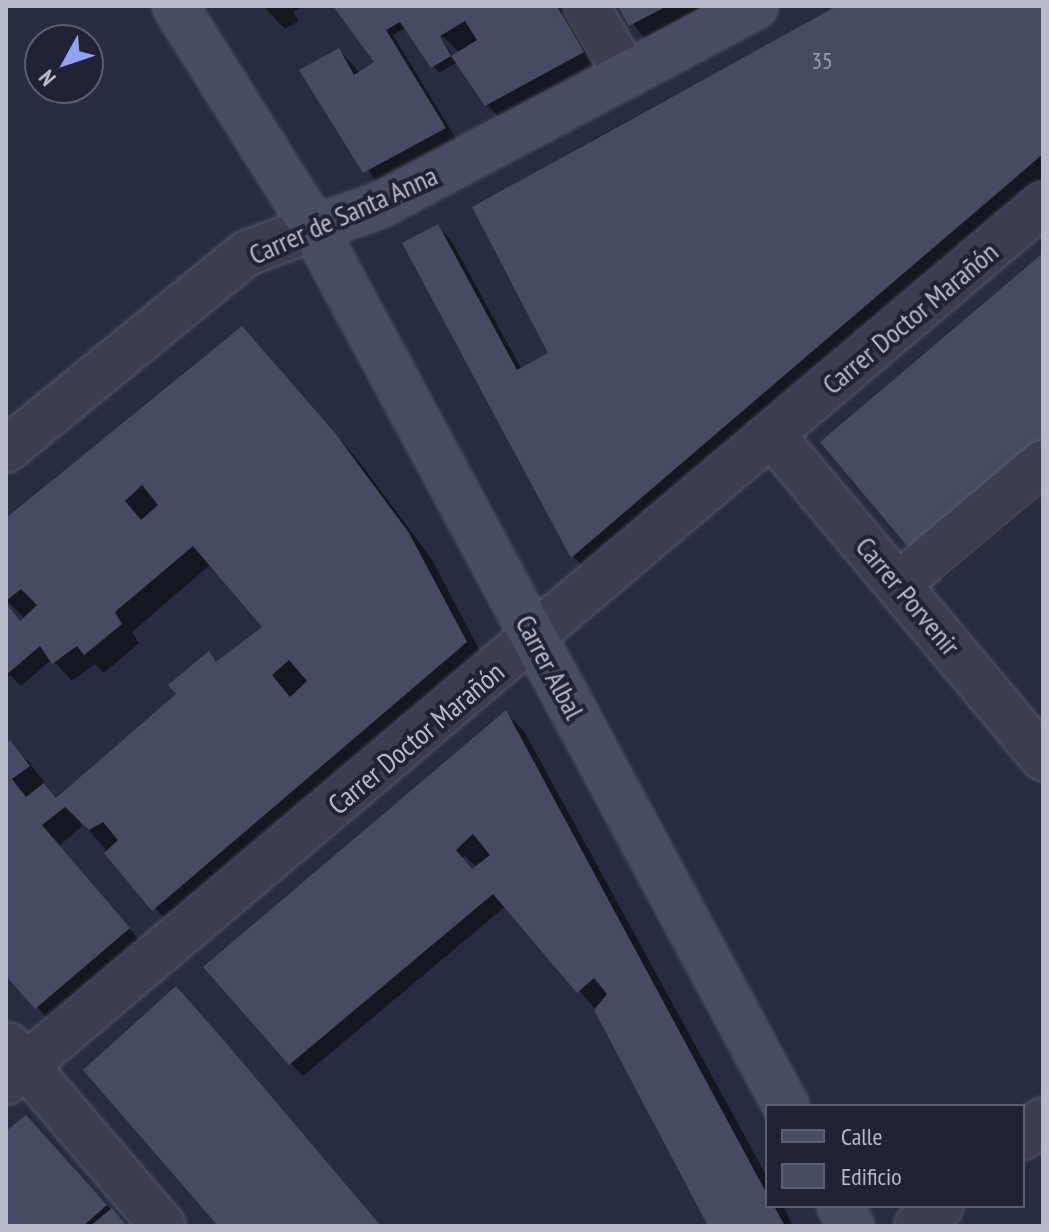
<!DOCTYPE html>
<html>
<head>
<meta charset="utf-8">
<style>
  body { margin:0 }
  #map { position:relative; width:1049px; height:1232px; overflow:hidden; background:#272c40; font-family:"PT Sans Narrow",sans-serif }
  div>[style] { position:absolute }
  .shadow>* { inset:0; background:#0007 }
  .building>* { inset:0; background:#464b62 }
  .roads { filter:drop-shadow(0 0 2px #56596a) drop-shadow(0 0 2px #56596a) }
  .street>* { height:44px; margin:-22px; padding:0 22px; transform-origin:22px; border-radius:22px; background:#3b3e50 }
  .secondary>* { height:44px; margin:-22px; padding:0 22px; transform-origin:22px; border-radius:22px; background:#494d63 }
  span { translate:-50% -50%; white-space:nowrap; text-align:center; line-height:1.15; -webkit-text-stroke:8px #1f2335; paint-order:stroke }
  .number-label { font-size:24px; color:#9b9eb0 }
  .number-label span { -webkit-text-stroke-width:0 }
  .street-label { font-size:28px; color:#b7baca }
  .frame { position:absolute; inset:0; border:8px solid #b7baca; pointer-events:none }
  .legend { position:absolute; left:765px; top:1104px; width:260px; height:104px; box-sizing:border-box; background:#1f2335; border:2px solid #5c5f71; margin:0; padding:10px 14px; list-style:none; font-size:24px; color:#b7baca }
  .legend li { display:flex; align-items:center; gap:16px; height:40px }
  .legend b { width:40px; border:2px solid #5c5f71 }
  .north { position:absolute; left:24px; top:24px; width:80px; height:80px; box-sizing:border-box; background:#1f2335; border:2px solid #5c5f71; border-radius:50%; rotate:230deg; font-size:22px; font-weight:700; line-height:32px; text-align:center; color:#b7baca }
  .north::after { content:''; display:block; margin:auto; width:28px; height:36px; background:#92a1f5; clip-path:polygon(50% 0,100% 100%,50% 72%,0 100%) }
</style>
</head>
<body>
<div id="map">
  <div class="shadow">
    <div style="clip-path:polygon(263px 6px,304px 6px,293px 12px,299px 21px,285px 29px)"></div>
    <div style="clip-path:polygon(evenodd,336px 6px,567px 6px,611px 81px,515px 133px,487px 105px,458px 62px,439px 73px,406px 28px,393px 35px,458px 142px,378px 185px,302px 70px,339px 50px,360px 73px,377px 62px,336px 6px,440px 35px,441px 35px,460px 53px,453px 57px,440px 35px)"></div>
    <div style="clip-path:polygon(620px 6px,703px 6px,644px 38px)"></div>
    <div style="clip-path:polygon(839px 6px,1043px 6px,1043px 208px,601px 585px,573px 556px,404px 244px,438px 227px,451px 240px,522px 370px,552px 353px,475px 207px,587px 143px,592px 149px,590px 141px)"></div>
    <div style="clip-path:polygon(1043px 255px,1043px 496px,943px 580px,915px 552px)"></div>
    <div style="clip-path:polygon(242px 329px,357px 459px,431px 558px,488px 666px,176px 932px,76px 815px,82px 826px,59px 846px,141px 942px,49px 1020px,6px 973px,6px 747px,10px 743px,28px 761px,58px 800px,179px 694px,209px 654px,218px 663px,265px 628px,211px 564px,132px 632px,139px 643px,104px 673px,95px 664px,72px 681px,52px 659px,21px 686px,10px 675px,6px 679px,6px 608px,19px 623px,25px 619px,6px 600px,6px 520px)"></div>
    <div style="clip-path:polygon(evenodd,506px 713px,524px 731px,767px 1177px,767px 1206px,783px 1206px,793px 1226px,710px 1226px,598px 1012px,506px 906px,303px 1076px,290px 1063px,506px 713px,465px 856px,477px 868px,473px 871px,462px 858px,465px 856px)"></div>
    <div style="clip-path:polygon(38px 1131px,112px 1211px,127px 1226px,6px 1226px,6px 1133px)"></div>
  </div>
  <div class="building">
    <div style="clip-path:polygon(333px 6px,557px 6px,584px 52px,485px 106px,451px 56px,477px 40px,465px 21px,440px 36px,451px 56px,431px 68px,400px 22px,386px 30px,446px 128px,363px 173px,299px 70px,339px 48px,354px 75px,374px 62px)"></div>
    <div style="clip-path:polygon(618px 6px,667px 6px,629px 26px)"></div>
    <div style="clip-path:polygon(837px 6px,1043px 6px,1043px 154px,571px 558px,402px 243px,438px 224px,517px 370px,548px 353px,472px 207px)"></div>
    <div style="clip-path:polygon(1043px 253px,1043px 444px,913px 553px,820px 442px)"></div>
    <div style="clip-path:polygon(evenodd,242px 326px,335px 433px,409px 533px,467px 642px,152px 911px,104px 853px,118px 840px,103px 822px,89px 830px,65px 807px,42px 825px,130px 928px,35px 1009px,6px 976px,6px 744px,10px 740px,30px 766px,12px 779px,26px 797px,44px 783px,56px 798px,176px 694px,168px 685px,209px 651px,216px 662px,262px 627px,193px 546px,115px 612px,122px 624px,84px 655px,77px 646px,52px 664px,40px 646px,6px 675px,6px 603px,20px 621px,37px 605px,21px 589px,6px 601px,6px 518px,242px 326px,142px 485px,158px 505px,141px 520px,125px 501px,142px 485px,242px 326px,289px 660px,307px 681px,290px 697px,272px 675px,289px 660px)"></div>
    <div style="clip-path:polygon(evenodd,506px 710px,767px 1194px,767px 1206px,774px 1206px,785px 1226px,708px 1226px,594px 1010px,607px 994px,594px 978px,577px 993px,493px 894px,289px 1065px,203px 967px,506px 710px,473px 834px,490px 855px,472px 869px,456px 850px,473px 834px)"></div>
    <div style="clip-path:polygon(176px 986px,221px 1037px,381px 1226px,218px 1226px,83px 1070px)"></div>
    <div style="clip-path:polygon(26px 1115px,107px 1205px,83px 1226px,6px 1226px,6px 1131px)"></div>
    <div style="clip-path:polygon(112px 1208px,127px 1226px,90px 1226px)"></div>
  </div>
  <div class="roads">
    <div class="street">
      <div style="left:586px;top:6px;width:80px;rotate:59.3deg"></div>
      <div style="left:772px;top:435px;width:422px;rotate:50deg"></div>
      <div style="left:6px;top:450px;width:311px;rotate:-39.3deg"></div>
      <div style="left:247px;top:253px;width:72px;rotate:-20.5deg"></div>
      <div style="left:919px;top:567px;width:162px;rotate:-40deg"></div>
      <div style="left:8px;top:1045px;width:238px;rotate:49.4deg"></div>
      <div style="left:6px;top:1082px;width:1359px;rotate:-40.25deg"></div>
      <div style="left:1023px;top:1137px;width:26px;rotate:-40deg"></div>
      <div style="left:917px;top:1226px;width:31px;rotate:-40deg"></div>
    </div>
    <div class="secondary">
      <div style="left:175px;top:6px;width:262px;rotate:57.9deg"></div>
      <div style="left:314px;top:228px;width:997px;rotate:61.74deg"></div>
      <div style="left:314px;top:228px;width:68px;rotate:-19deg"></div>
      <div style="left:378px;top:206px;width:427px;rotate:-27.9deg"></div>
      <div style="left:840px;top:1206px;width:23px;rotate:61deg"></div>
    </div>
  </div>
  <div class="number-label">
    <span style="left:822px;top:61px">35</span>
  </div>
  <div class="street-label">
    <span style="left:343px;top:215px;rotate:-24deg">Carrer de Santa Anna</span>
    <span style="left:910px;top:318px;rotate:-40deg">Carrer Doctor Marañón</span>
    <span style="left:908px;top:596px;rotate:50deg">Carrer Porvenir</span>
    <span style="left:550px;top:667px;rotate:62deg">Carrer Albal</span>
    <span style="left:416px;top:738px;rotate:-40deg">Carrer Doctor Marañón</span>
  </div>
  <div class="frame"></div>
  <ul class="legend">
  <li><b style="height:10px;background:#494d63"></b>Calle</li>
  <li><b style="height:22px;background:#464b62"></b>Edificio</li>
  </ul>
  <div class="north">N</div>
</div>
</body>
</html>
